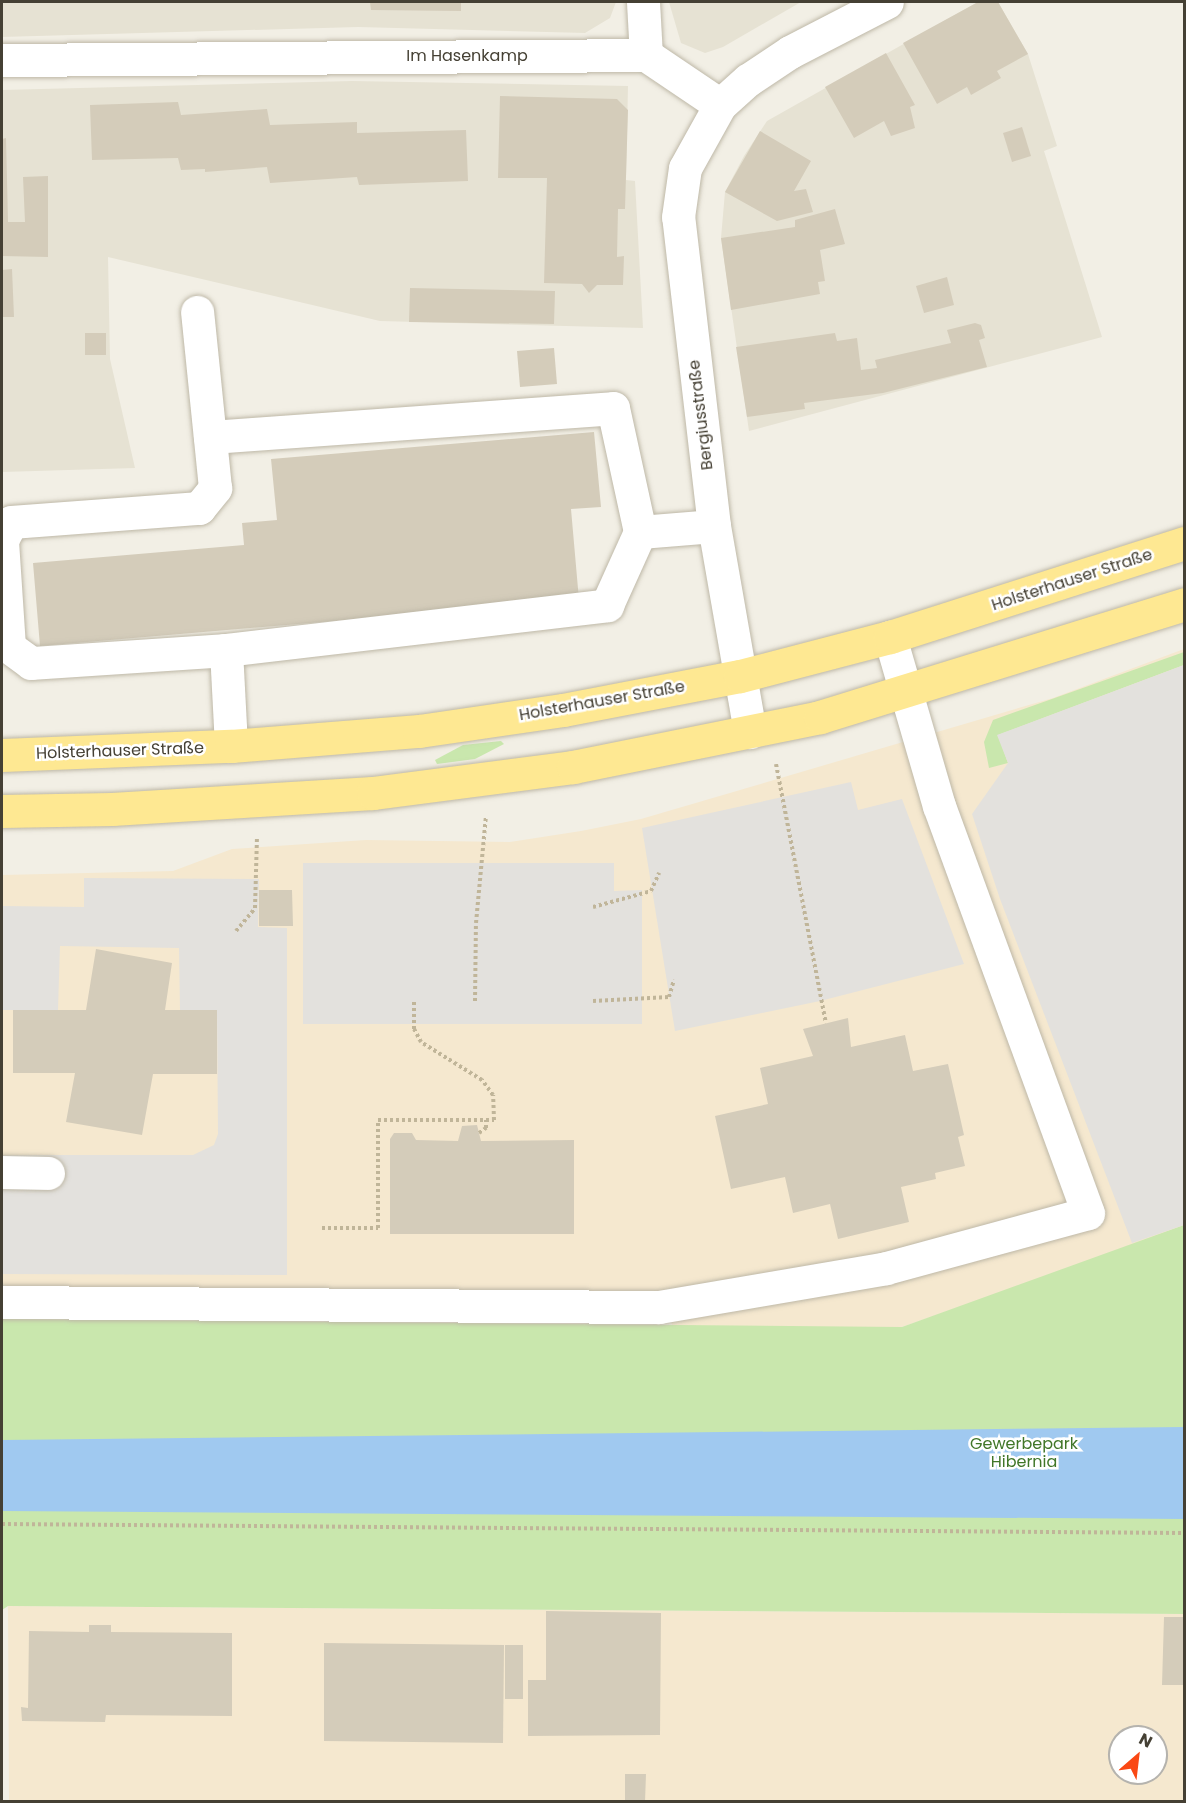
<!DOCTYPE html>
<html>
<head>
<meta charset="utf-8">
<style>
  body { margin:0 }
  #map { position:relative; width:1186px; height:1803px; overflow:hidden; background:#f2efe5; font-family:Poppins,sans-serif }
  div>[style] { position:absolute }
  .residential>* { inset:0; background:#e6e2d3 }
  .commercial>* { inset:0; background:#f5e8cf }
  .green>* { inset:0; background:#c9e7ad }
  .parking>* { inset:0; background:#e3e1dd }
  .water>* { inset:0; background:#a0c9f0 }
  .building>* { inset:0; background:#d4ccba }
  .path>* { height:4px; margin-top:-2px; transform-origin:0; background:repeating-linear-gradient(90deg,#c0b599 0 3px,transparent 0 6px) }
  .roads { filter:drop-shadow(0 0 2px #beb8a7) drop-shadow(0 0 2px #beb8a7) }
  .minor>* { height:33px; margin:-16.5px; padding:0 16.5px; transform-origin:16.5px; border-radius:16.5px; background:#fff }
  .major>* { height:33px; margin:-16.5px; padding:0 16.5px; transform-origin:16.5px; border-radius:16.5px; background:#fee892 }
  span { translate:-50% -50%; white-space:nowrap; text-align:center; line-height:1.15; -webkit-text-stroke:5px #fff; paint-order:stroke }
  .street-label { font-size:16px; color:#454034 }
  .park-label { font-size:16px; color:#407628 }
  .frame { position:absolute; inset:0; border:3px solid #454034; pointer-events:none }
  .north { position:absolute; left:1108px; top:1725px; width:60px; height:60px; box-sizing:border-box; background:#fff; border:2px solid #b5b3ae; border-radius:50%; rotate:28deg; font-size:16px; font-weight:700; line-height:24px; text-align:center; color:#454034 }
  .north::after { content:''; display:block; margin:auto; width:21px; height:27px; background:#fa4814; clip-path:polygon(50% 0,100% 100%,50% 72%,0 100%) }
</style>
</head>
<body>
<div id="map">
  <div class="residential">
    <div style="clip-path:polygon(2px 2px,616px 2px,610px 18px,585px 33px,358px 27px,2px 37px)"></div>
    <div style="clip-path:polygon(669px 2px,801px 2px,723px 47px,705px 53px,681px 43px)"></div>
    <div style="clip-path:polygon(978px 2px,998px 2px,1028px 54px,1057px 146px,1044px 151px,1102px 337px,749px 431px,721px 238px,725px 192px,744px 156px,767px 121px)"></div>
    <div style="clip-path:polygon(352px 81px,628px 86px,626px 180px,635px 181px,643px 328px,380px 321px,108px 257px,110px 359px,135px 468px,2px 472px,2px 90px)"></div>
  </div>
  <div class="commercial">
    <div style="clip-path:polygon(1184px 649px,1184px 1228px,902px 1327px,673px 1327px,659px 1291px,21px 1291px,2px 1284px,2px 875px,173px 871px,232px 849px,366px 840px,510px 842px,581px 831px,641px 819px,1053px 698px)"></div>
    <div style="clip-path:polygon(evenodd,8px 1606px,1184px 1614px,1184px 1801px,9px 1801px,8px 1606px,1120px 1737px,1156px 1737px,1156px 1773px,1120px 1773px,1120px 1737px)"></div>
  </div>
  <div class="green">
    <div style="clip-path:polygon(1184px 652px,1184px 665px,998px 735px,1008px 763px,989px 768px,984px 742px,993px 720px)"></div>
    <div style="clip-path:polygon(501px 741px,504px 744px,475px 759px,437px 764px,435px 760px,463px 745px)"></div>
    <div style="clip-path:polygon(1184px 1225px,1184px 1614px,8px 1606px,2px 1610px,2px 1319px,902px 1327px)"></div>
  </div>
  <div class="parking">
    <div style="clip-path:polygon(1184px 665px,1184px 1225px,1132px 1243px,1000px 899px,972px 814px,1008px 763px,997px 735px)"></div>
    <div style="clip-path:polygon(851px 782px,858px 810px,902px 799px,964px 964px,820px 1001px,675px 1031px,642px 828px)"></div>
    <div style="clip-path:polygon(303px 863px,614px 863px,614px 891px,642px 890px,642px 1024px,303px 1024px)"></div>
    <div style="clip-path:polygon(84px 878px,259px 879px,258px 927px,287px 928px,287px 1275px,2px 1274px,2px 1155px,193px 1155px,214px 1145px,218px 1134px,217px 1011px,180px 1010px,179px 948px,60px 946px,58px 1010px,2px 1010px,2px 906px,84px 907px)"></div>
  </div>
  <div class="water">
    <div style="clip-path:polygon(1184px 1427px,1184px 1519px,2px 1511px,2px 1440px)"></div>
  </div>
  <div class="building">
    <div style="clip-path:polygon(370px 2px,461px 2px,461px 11px,371px 10px)"></div>
    <div style="clip-path:polygon(978px 2px,998px 2px,1028px 54px,997px 71px,1001px 78px,971px 95px,967px 87px,937px 104px,903px 43px)"></div>
    <div style="clip-path:polygon(886px 53px,915px 105px,910px 107px,915px 128px,891px 136px,884px 121px,854px 138px,825px 87px)"></div>
    <div style="clip-path:polygon(500px 96px,617px 99px,628px 110px,625px 209px,618px 209px,617px 257px,624px 256px,623px 285px,597px 285px,589px 293px,582px 284px,544px 283px,547px 178px,498px 178px)"></div>
    <div style="clip-path:polygon(178px 102px,181px 115px,267px 109px,270px 125px,357px 122px,357px 133px,466px 130px,468px 181px,359px 185px,357px 177px,270px 183px,267px 167px,205px 172px,205px 169px,181px 170px,178px 158px,92px 160px,90px 105px)"></div>
    <div style="clip-path:polygon(1022px 127px,1031px 156px,1012px 162px,1003px 133px)"></div>
    <div style="clip-path:polygon(760px 131px,811px 161px,794px 191px,806px 189px,813px 212px,777px 221px,725px 192px)"></div>
    <div style="clip-path:polygon(6px 138px,8px 222px,25px 222px,23px 177px,48px 176px,48px 257px,2px 256px,2px 139px)"></div>
    <div style="clip-path:polygon(835px 209px,845px 244px,820px 250px,825px 281px,818px 282px,820px 294px,731px 310px,721px 238px,795px 227px,795px 220px)"></div>
    <div style="clip-path:polygon(12px 269px,14px 317px,2px 317px,2px 270px)"></div>
    <div style="clip-path:polygon(947px 277px,954px 305px,924px 313px,916px 286px)"></div>
    <div style="clip-path:polygon(410px 288px,555px 291px,554px 324px,409px 322px)"></div>
    <div style="clip-path:polygon(975px 323px,981px 325px,985px 338px,979px 340px,987px 367px,883px 393px,804px 403px,805px 409px,747px 417px,736px 347px,835px 333px,837px 341px,857px 338px,861px 370px,877px 368px,875px 360px,951px 343px,947px 330px)"></div>
    <div style="clip-path:polygon(85px 333px,106px 333px,106px 355px,85px 355px)"></div>
    <div style="clip-path:polygon(554px 348px,557px 384px,520px 387px,517px 351px)"></div>
    <div style="clip-path:polygon(594px 432px,601px 507px,571px 509px,579px 600px,40px 646px,33px 563px,244px 545px,242px 523px,277px 520px,271px 459px)"></div>
    <div style="clip-path:polygon(259px 890px,292px 890px,293px 926px,259px 926px)"></div>
    <div style="clip-path:polygon(96px 949px,172px 963px,165px 1010px,217px 1010px,217px 1074px,153px 1074px,142px 1135px,66px 1122px,75px 1073px,13px 1073px,13px 1010px,86px 1010px)"></div>
    <div style="clip-path:polygon(848px 1018px,851px 1047px,905px 1035px,913px 1071px,948px 1064px,964px 1135px,958px 1137px,965px 1166px,935px 1173px,936px 1179px,901px 1187px,909px 1222px,838px 1239px,830px 1204px,793px 1213px,785px 1177px,731px 1189px,715px 1116px,768px 1104px,760px 1068px,813px 1056px,803px 1029px)"></div>
    <div style="clip-path:polygon(477px 1125px,481px 1141px,574px 1140px,574px 1234px,390px 1234px,390px 1139px,394px 1133px,412px 1133px,416px 1140px,458px 1141px,462px 1126px)"></div>
    <div style="clip-path:polygon(546px 1611px,661px 1613px,660px 1735px,528px 1736px,528px 1680px,546px 1680px)"></div>
    <div style="clip-path:polygon(1164px 1617px,1184px 1617px,1184px 1685px,1162px 1685px)"></div>
    <div style="clip-path:polygon(89px 1625px,111px 1625px,111px 1632px,232px 1633px,232px 1716px,106px 1715px,105px 1722px,22px 1721px,21px 1707px,28px 1708px,29px 1631px,89px 1632px)"></div>
    <div style="clip-path:polygon(324px 1643px,504px 1645px,503px 1743px,324px 1741px)"></div>
    <div style="clip-path:polygon(505px 1645px,523px 1645px,523px 1699px,505px 1699px)"></div>
    <div style="clip-path:polygon(625px 1774px,646px 1774px,645px 1802px,625px 1802px)"></div>
  </div>
  <div class="path">
    <div style="left:776px;top:764px;width:264px;rotate:79.1deg"></div>
    <div style="left:593px;top:907px;width:60px;rotate:-15.4deg"></div>
    <div style="left:651px;top:891px;width:20px;rotate:-66deg"></div>
    <div style="left:236px;top:931px;width:30px;rotate:-50deg"></div>
    <div style="left:255px;top:908px;width:72px;rotate:-88.4deg"></div>
    <div style="left:475px;top:1001px;width:78px;rotate:-89.3deg"></div>
    <div style="left:476px;top:923px;width:107px;rotate:-84.7deg"></div>
    <div style="left:593px;top:1001px;width:76px;rotate:-3deg"></div>
    <div style="left:669px;top:997px;width:18px;rotate:-74deg"></div>
    <div style="left:479px;top:1133px;width:9px;rotate:-36deg"></div>
    <div style="left:486px;top:1128px;width:8px;rotate:-90deg"></div>
    <div style="left:322px;top:1228px;width:56px"></div>
    <div style="left:378px;top:1228px;width:108px;rotate:-90deg"></div>
    <div style="left:378px;top:1120px;width:116px"></div>
    <div style="left:494px;top:1120px;width:25px;rotate:-92deg"></div>
    <div style="left:493px;top:1095px;width:19px;rotate:-126deg"></div>
    <div style="left:482px;top:1080px;width:72px;rotate:-148.1deg"></div>
    <div style="left:421px;top:1042px;width:15px;rotate:-118deg"></div>
    <div style="left:414px;top:1029px;width:28px;rotate:-90deg"></div>
    <div style="left:2px;top:1524px;width:1182px;rotate:0.44deg"></div>
  </div>
  <div class="roads">
    <div class="minor">
      <div style="left:643px;top:2px;width:53px;rotate:86.8deg"></div>
      <div style="left:2px;top:60px;width:644px;rotate:-0.44deg"></div>
      <div style="left:646px;top:55px;width:89px;rotate:34deg"></div>
      <div style="left:210px;top:437px;width:404px;rotate:-4.1deg"></div>
      <div style="left:613px;top:408px;width:127px;rotate:77.7deg"></div>
      <div style="left:640px;top:532px;width:74px;rotate:-4.6deg"></div>
      <div style="left:2px;top:540px;width:20px;rotate:-63deg"></div>
      <div style="left:11px;top:522px;width:189px;rotate:-4.3deg"></div>
      <div style="left:199px;top:508px;width:26px;rotate:-51deg"></div>
      <div style="left:215px;top:488px;width:177px;rotate:-95.8deg"></div>
      <div style="left:2px;top:541px;width:106px;rotate:86.2deg"></div>
      <div style="left:9px;top:647px;width:27px;rotate:36deg"></div>
      <div style="left:31px;top:663px;width:195px;rotate:-3.8deg"></div>
      <div style="left:226px;top:650px;width:96px;rotate:87deg"></div>
      <div style="left:226px;top:650px;width:384px;rotate:-6.7deg"></div>
      <div style="left:607px;top:605px;width:80px;rotate:-65.7deg"></div>
      <div style="left:750px;top:732px;width:209px;rotate:-99.9deg"></div>
      <div style="left:714px;top:526px;width:311px;rotate:-96.6deg"></div>
      <div style="left:678px;top:217px;width:49px;rotate:-81.9deg"></div>
      <div style="left:685px;top:168px;width:72px;rotate:-60.9deg"></div>
      <div style="left:720px;top:105px;width:38px;rotate:-42deg"></div>
      <div style="left:748px;top:80px;width:50px;rotate:-33.7deg"></div>
      <div style="left:790px;top:52px;width:109px;rotate:-27.3deg"></div>
      <div style="left:2px;top:1172px;width:46px;rotate:1.2deg"></div>
      <div style="left:2px;top:1302px;width:657px;rotate:0.44deg"></div>
      <div style="left:659px;top:1307px;width:230px;rotate:-9.7deg"></div>
      <div style="left:886px;top:1268px;width:209px;rotate:-15.2deg"></div>
      <div style="left:1088px;top:1213px;width:433px;rotate:-110.1deg"></div>
      <div style="left:939px;top:806px;width:176px;rotate:-106.2deg"></div>
    </div>
    <div class="major">
      <div style="left:2px;top:755px;width:229px;rotate:-2.3deg"></div>
      <div style="left:231px;top:746px;width:189px;rotate:-4.6deg"></div>
      <div style="left:419px;top:731px;width:146px;rotate:-8.3deg"></div>
      <div style="left:563px;top:710px;width:180px;rotate:-10.9deg"></div>
      <div style="left:740px;top:676px;width:155px;rotate:-14.6deg"></div>
      <div style="left:890px;top:637px;width:309px;rotate:-17.7deg"></div>
      <div style="left:2px;top:811px;width:110px;rotate:-1deg"></div>
      <div style="left:112px;top:809px;width:261px;rotate:-3.5deg"></div>
      <div style="left:373px;top:793px;width:202px;rotate:-7.4deg"></div>
      <div style="left:573px;top:767px;width:252px;rotate:-11.4deg"></div>
      <div style="left:820px;top:717px;width:381px;rotate:-17.2deg"></div>
    </div>
  </div>
  <div class="street-label">
    <span style="left:467px;top:56px">Im Hasenkamp</span>
    <span style="left:701px;top:415px;rotate:-97deg">Bergiusstraße</span>
    <span style="left:1072px;top:580px;rotate:-18deg">Holsterhauser Straße</span>
    <span style="left:602px;top:701px;rotate:-10deg">Holsterhauser Straße</span>
    <span style="left:120px;top:751px;rotate:-2deg">Holsterhauser Straße</span>
  </div>
  <div class="park-label">
    <span style="left:1024px;top:1453px">Gewerbepark<br>Hibernia</span>
  </div>
  <div class="frame"></div>
  <div class="north">N</div>
</div>
</body>
</html>
